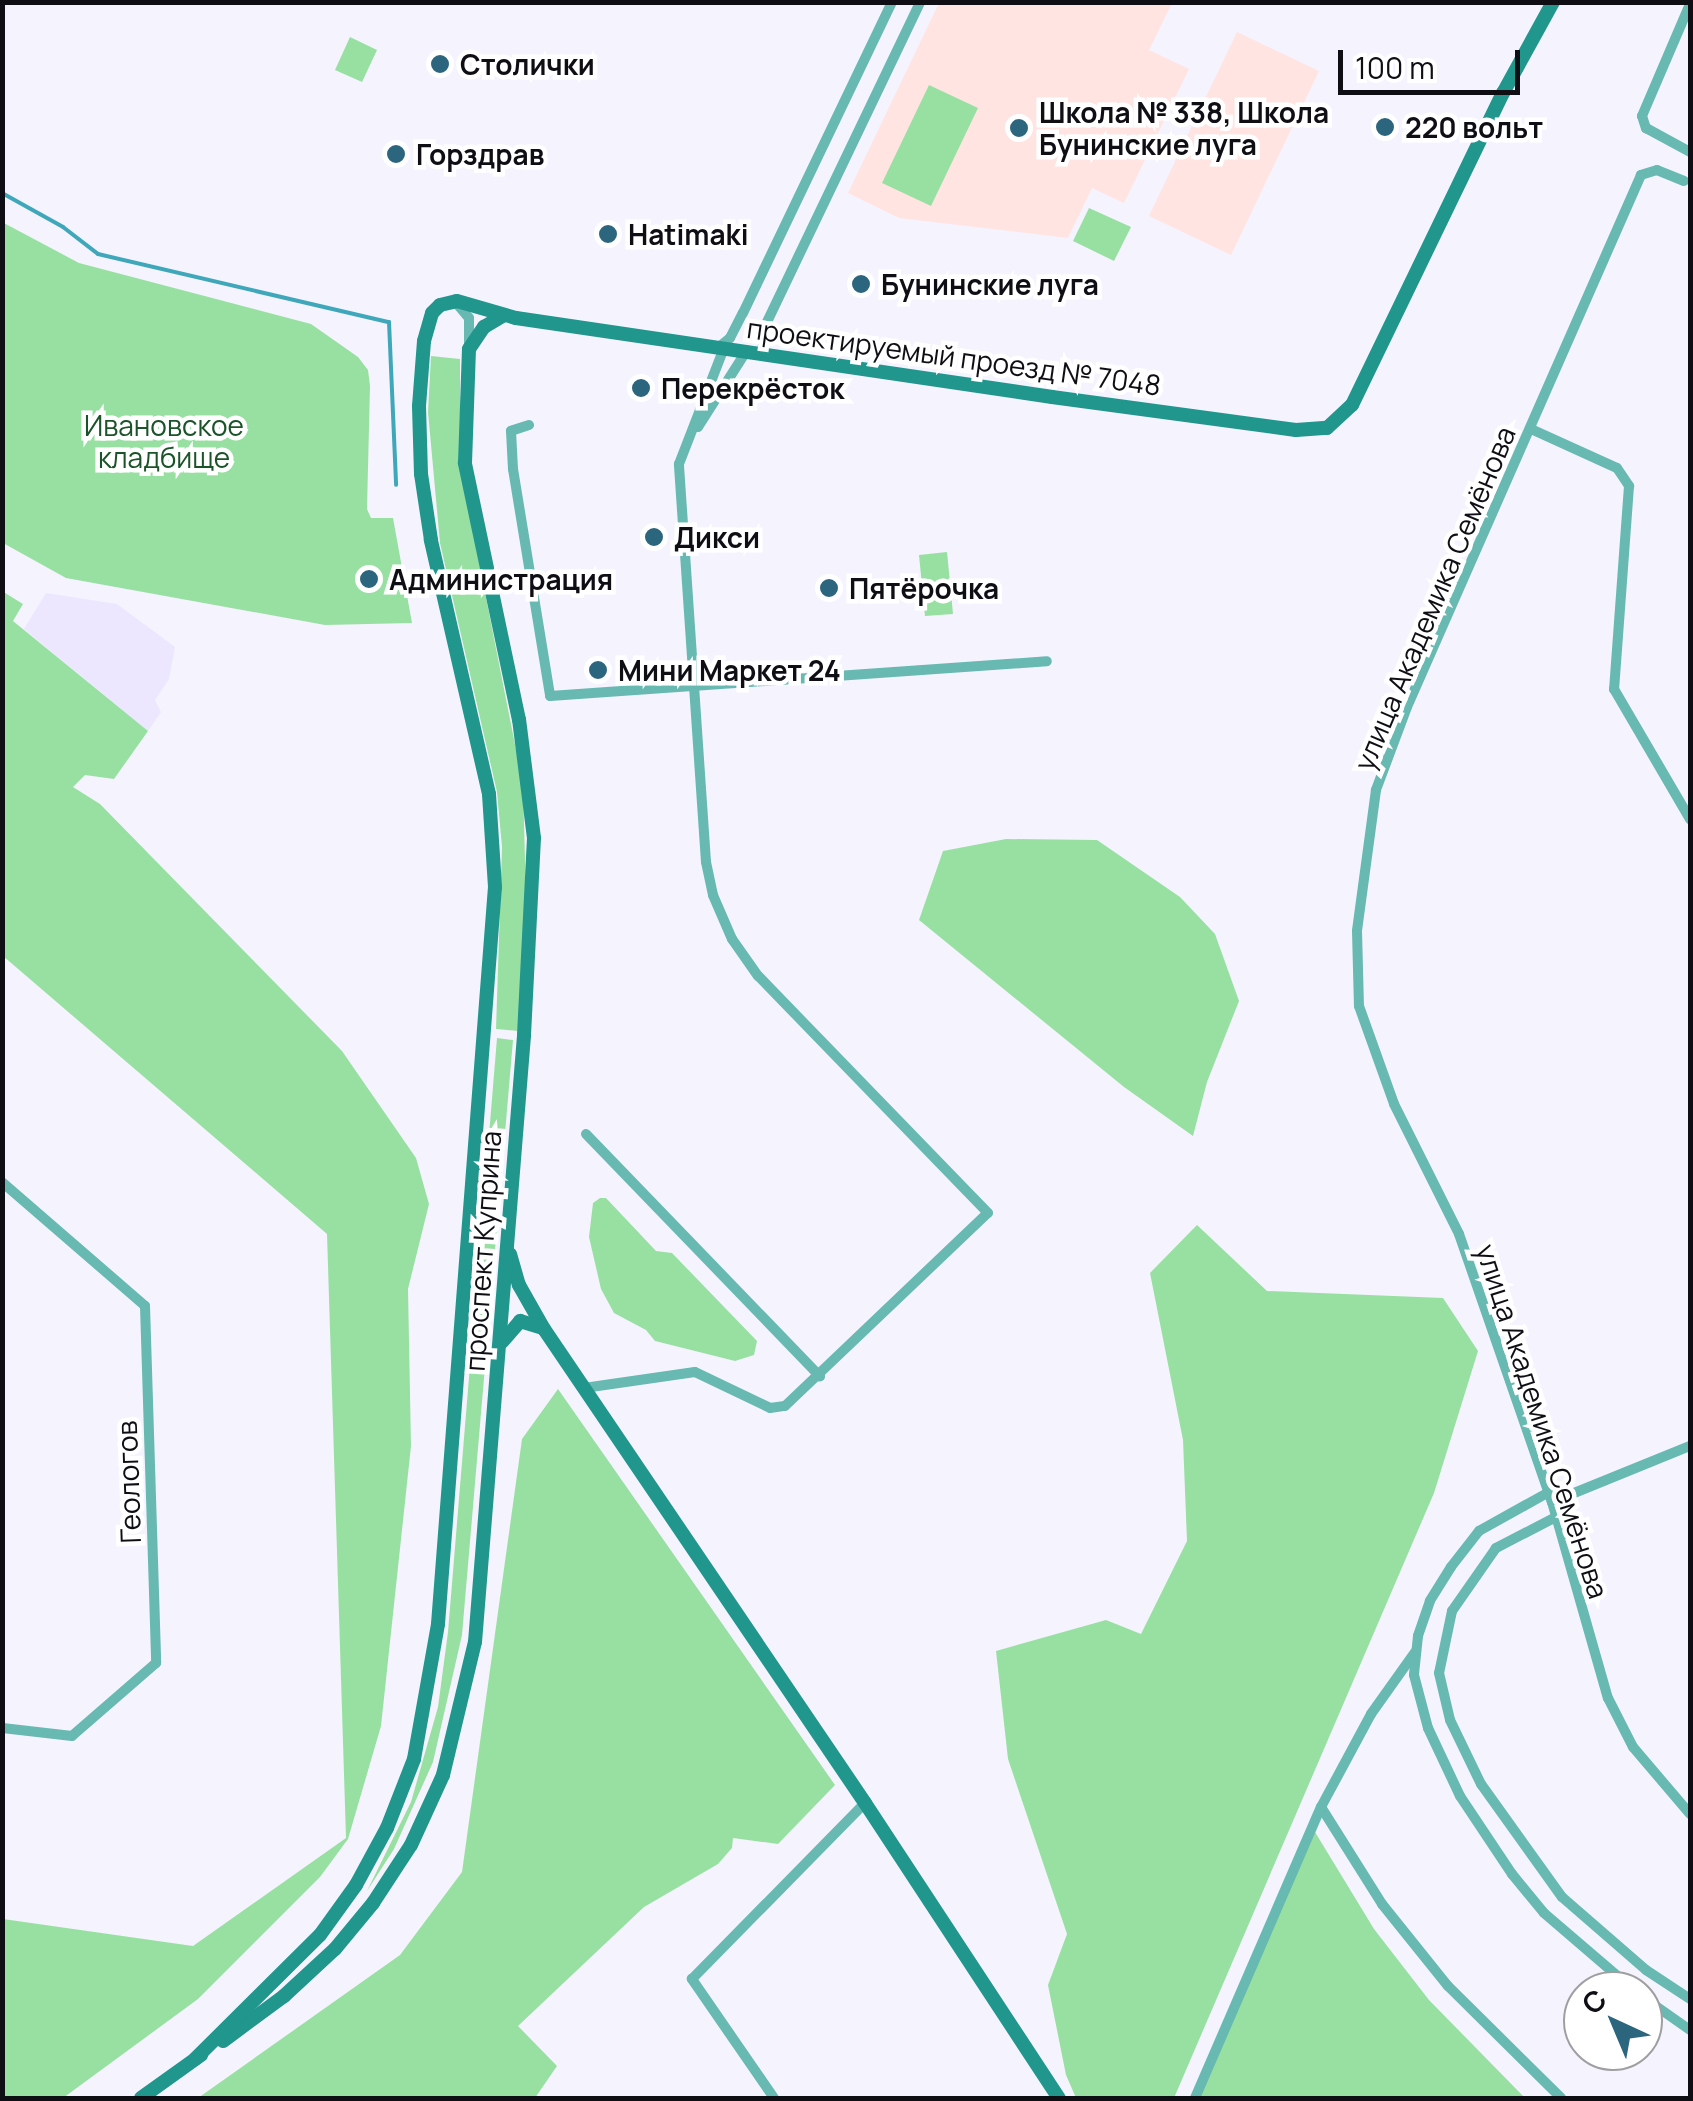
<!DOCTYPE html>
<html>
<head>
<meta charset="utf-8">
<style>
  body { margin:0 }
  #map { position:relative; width:1693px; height:2101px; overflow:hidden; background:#f5f3fe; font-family:Manrope,sans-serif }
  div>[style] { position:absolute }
  .industrial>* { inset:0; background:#ece7fe }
  .education>* { inset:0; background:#ffe4e2 }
  .green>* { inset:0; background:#98e0a2 }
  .stream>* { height:4px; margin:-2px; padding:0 2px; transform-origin:2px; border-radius:2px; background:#3ea8ba }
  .street>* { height:10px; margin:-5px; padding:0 5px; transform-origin:5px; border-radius:5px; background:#67b9b1 }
  .secondary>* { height:14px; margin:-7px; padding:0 7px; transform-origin:7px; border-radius:7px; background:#20968d }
  .dots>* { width:28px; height:28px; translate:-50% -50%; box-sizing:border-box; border:5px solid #fff; border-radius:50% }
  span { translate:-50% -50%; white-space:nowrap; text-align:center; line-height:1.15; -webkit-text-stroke:9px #fff; paint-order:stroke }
  .poi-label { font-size:28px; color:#0f0e14; font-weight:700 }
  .left { translate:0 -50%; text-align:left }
  .street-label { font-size:28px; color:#0f0e14 }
  .park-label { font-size:28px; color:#1c5429 }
  .frame { position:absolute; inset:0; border:5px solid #0f0e14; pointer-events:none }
  .north { position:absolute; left:1563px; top:1971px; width:100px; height:100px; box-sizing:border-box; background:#fff; border:2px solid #9f9fa1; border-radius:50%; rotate:316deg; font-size:28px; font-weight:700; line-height:40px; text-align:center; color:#0f0e14 }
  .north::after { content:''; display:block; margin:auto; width:35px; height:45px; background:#2c657e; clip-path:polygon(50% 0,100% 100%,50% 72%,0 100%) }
  .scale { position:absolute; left:1338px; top:50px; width:182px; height:45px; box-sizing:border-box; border:5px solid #0f0e14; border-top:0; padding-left:12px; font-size:30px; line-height:35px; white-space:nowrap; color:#0f0e14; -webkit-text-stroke:8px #fff; paint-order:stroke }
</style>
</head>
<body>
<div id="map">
  <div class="industrial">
    <div style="clip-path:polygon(46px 593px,117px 604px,175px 647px,169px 679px,155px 700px,161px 712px,148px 731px,24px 629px)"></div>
  </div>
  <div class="education">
    <div style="clip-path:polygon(939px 3px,1172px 3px,1149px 50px,1189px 69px,1124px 203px,1092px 188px,1068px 238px,899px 218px,848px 193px)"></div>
    <div style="clip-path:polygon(1237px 32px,1319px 71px,1231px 255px,1149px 216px)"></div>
  </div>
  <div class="green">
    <div style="clip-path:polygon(350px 37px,377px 50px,362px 82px,335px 70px)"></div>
    <div style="clip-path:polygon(929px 85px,978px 108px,931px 206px,882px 183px)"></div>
    <div style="clip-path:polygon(1089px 208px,1131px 227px,1114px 261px,1073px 241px)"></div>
    <div style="clip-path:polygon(2px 222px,79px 263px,311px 324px,358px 357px,368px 370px,370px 386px,367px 509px,371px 518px,393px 518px,412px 623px,325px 625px,66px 578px,3px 543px)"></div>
    <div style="clip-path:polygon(431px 356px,460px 359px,460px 466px,523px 785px,526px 898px,518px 1031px,496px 1029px,502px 847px,497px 792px,440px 543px,428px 412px)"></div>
    <div style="clip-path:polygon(947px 552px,953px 614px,925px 616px,919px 555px)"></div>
    <div style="clip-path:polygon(2px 591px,23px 604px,13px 621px,148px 731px,114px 779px,85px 775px,73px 787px,100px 804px,342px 1051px,416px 1158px,429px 1204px,408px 1289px,411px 1446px,381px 1726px,348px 1839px,320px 1877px,198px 1999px,63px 2098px,3px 2098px,3px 1919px,193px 1946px,346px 1838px,327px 1234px,3px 956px)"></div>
    <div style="clip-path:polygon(1006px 839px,1097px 840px,1180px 897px,1215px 934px,1239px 1001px,1207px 1082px,1193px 1136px,1124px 1087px,919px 920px,943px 851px)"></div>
    <div style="clip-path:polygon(497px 1038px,513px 1040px,462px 1635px,433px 1762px,394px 1849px,367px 1891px,411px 1802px,438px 1707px,448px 1632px)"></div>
    <div style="clip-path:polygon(600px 1198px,606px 1198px,656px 1251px,672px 1253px,757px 1341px,754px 1355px,735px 1361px,655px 1341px,646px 1330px,614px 1313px,601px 1289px,589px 1237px,593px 1203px)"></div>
    <div style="clip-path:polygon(1197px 1225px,1267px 1291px,1443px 1298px,1478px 1351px,1434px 1493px,1174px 2098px,1076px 2098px,1066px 2075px,1048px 1985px,1067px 1934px,1008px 1759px,996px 1651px,1106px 1620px,1141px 1634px,1187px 1541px,1183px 1440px,1150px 1273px)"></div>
    <div style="clip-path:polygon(558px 1389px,835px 1785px,778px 1844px,733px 1838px,732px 1848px,718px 1864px,644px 1907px,518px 2026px,557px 2066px,535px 2098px,198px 2098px,400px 1955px,462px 1872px,522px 1439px)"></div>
    <div style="clip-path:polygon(1315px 1832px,1374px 1929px,1429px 2000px,1525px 2098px,1199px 2098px)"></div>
  </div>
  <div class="stream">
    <div style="left:2px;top:193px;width:70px;rotate:29.1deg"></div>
    <div style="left:63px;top:227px;width:44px;rotate:37.6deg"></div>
    <div style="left:98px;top:254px;width:299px;rotate:13.2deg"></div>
    <div style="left:389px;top:322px;width:163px;rotate:87.5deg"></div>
  </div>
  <div class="street">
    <div style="left:1690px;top:4px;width:122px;rotate:113.2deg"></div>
    <div style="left:1642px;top:116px;width:13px;rotate:72deg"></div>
    <div style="left:1646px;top:128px;width:50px;rotate:28.6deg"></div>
    <div style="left:1684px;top:181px;width:29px;rotate:-158deg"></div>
    <div style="left:1657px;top:170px;width:17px;rotate:163deg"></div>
    <div style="left:1641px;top:175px;width:581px;rotate:113.74deg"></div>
    <div style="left:1407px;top:707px;width:89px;rotate:110.5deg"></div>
    <div style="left:1376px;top:790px;width:142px;rotate:97.7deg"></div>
    <div style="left:1357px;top:931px;width:75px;rotate:88.5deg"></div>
    <div style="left:1359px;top:1006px;width:104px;rotate:70.3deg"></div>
    <div style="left:1394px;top:1104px;width:145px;rotate:63.4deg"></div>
    <div style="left:1459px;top:1234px;width:284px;rotate:70.9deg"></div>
    <div style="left:1552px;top:1502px;width:204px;rotate:74.1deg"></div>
    <div style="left:1608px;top:1698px;width:55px;rotate:63deg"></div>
    <div style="left:1633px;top:1747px;width:88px;rotate:49.6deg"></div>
    <div style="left:458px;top:305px;width:17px;rotate:50deg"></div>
    <div style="left:469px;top:318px;width:30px;rotate:90deg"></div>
    <div style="left:719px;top:347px;width:14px;rotate:-39deg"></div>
    <div style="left:730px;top:338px;width:28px;rotate:-63deg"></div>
    <div style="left:743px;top:313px;width:345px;rotate:-64.4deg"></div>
    <div style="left:762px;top:352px;width:28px;rotate:-82deg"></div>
    <div style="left:766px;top:324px;width:357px;rotate:-64.4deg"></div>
    <div style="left:529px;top:425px;width:19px;rotate:162deg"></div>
    <div style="left:511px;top:431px;width:38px;rotate:87deg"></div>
    <div style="left:513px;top:469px;width:230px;rotate:80.7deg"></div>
    <div style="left:550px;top:696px;width:498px;rotate:-4deg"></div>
    <div style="left:698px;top:427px;width:91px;rotate:-57.5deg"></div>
    <div style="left:1531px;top:429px;width:94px;rotate:24.4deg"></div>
    <div style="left:1617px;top:468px;width:22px;rotate:56deg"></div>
    <div style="left:1629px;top:486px;width:204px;rotate:94.2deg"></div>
    <div style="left:1614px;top:689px;width:151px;rotate:59.7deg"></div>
    <div style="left:586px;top:1134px;width:337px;rotate:46deg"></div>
    <div style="left:2px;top:1182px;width:189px;rotate:40.9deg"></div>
    <div style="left:145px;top:1306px;width:357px;rotate:88.2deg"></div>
    <div style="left:156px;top:1663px;width:111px;rotate:139deg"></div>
    <div style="left:72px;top:1736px;width:70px;rotate:-173.5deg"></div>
    <div style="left:584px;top:1388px;width:112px;rotate:-8.2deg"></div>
    <div style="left:695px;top:1372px;width:83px;rotate:25.6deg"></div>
    <div style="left:770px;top:1408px;width:15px;rotate:-8deg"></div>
    <div style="left:785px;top:1406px;width:280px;rotate:-43.6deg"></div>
    <div style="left:988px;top:1213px;width:330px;rotate:-134.1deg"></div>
    <div style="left:758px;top:976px;width:45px;rotate:-125.1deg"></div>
    <div style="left:732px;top:939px;width:48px;rotate:-113.4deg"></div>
    <div style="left:713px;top:895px;width:34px;rotate:-102deg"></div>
    <div style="left:706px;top:862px;width:399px;rotate:-93.9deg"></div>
    <div style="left:679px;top:464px;width:124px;rotate:-68.8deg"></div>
    <div style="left:1549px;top:1492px;width:80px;rotate:150.9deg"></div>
    <div style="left:1479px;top:1531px;width:46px;rotate:127.9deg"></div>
    <div style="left:1451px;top:1567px;width:40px;rotate:122deg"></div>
    <div style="left:1430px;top:1601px;width:37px;rotate:109deg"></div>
    <div style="left:1418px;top:1636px;width:39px;rotate:96deg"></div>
    <div style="left:1414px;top:1675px;width:55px;rotate:75.2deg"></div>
    <div style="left:1428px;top:1728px;width:75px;rotate:64.8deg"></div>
    <div style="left:1460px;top:1796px;width:94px;rotate:56.3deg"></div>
    <div style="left:1512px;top:1874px;width:50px;rotate:50.6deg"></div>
    <div style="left:1544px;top:1913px;width:120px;rotate:40.6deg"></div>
    <div style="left:1552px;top:1502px;width:149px;rotate:-22.1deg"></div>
    <div style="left:1556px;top:1517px;width:68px;rotate:152.7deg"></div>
    <div style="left:1496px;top:1548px;width:77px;rotate:124.9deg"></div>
    <div style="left:1452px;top:1611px;width:63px;rotate:101.8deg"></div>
    <div style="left:1439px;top:1673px;width:48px;rotate:76.8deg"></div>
    <div style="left:1450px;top:1720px;width:71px;rotate:64.2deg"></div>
    <div style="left:1481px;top:1784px;width:139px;rotate:54.4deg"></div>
    <div style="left:1562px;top:1897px;width:111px;rotate:41deg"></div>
    <div style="left:1646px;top:1970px;width:53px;rotate:33.4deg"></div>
    <div style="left:1321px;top:1807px;width:115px;rotate:57.8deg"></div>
    <div style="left:1382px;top:1904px;width:105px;rotate:51.2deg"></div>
    <div style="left:1448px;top:1986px;width:159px;rotate:44.7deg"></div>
    <div style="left:1643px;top:1997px;width:57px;rotate:35.1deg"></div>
    <div style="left:774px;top:2098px;width:145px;rotate:-124.6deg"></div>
    <div style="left:692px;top:1979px;width:247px;rotate:-45.5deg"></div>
    <div style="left:1195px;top:2098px;width:317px;rotate:-66.6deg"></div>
    <div style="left:1321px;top:1807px;width:106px;rotate:-61.7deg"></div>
    <div style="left:1371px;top:1714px;width:76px;rotate:-54.6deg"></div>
  </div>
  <div class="secondary">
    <div style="left:510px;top:1254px;width:32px;rotate:74deg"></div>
    <div style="left:519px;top:1285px;width:51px;rotate:60.4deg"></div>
    <div style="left:544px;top:1329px;width:572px;rotate:55.89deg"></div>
    <div style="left:865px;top:1803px;width:353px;rotate:56.7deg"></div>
    <div style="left:502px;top:1342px;width:28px;rotate:-49deg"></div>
    <div style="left:520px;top:1321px;width:24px;rotate:17deg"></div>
    <div style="left:223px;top:2041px;width:76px;rotate:-36.4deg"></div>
    <div style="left:284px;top:1996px;width:69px;rotate:-42.7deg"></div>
    <div style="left:335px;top:1949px;width:60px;rotate:-50.4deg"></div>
    <div style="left:373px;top:1903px;width:69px;rotate:-56.8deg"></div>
    <div style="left:411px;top:1845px;width:77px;rotate:-65.4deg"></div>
    <div style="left:443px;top:1775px;width:137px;rotate:-76.5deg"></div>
    <div style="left:475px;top:1642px;width:609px;rotate:-85.38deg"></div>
    <div style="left:524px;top:1035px;width:197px;rotate:-87.1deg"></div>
    <div style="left:534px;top:838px;width:119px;rotate:-97.2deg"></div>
    <div style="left:519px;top:720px;width:263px;rotate:-101.9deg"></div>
    <div style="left:465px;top:463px;width:114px;rotate:-88deg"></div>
    <div style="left:469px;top:349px;width:27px;rotate:-56deg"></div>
    <div style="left:484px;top:327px;width:23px;rotate:-31deg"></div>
    <div style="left:195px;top:2059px;width:176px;rotate:-44.8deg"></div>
    <div style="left:320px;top:1935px;width:62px;rotate:-54.2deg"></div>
    <div style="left:356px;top:1885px;width:65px;rotate:-61.5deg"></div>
    <div style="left:387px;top:1828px;width:74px;rotate:-68.6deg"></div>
    <div style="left:414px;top:1759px;width:137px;rotate:-79.9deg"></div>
    <div style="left:438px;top:1624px;width:739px;rotate:-85.58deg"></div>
    <div style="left:495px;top:887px;width:93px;rotate:-93.7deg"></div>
    <div style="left:489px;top:794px;width:261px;rotate:-102.9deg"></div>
    <div style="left:431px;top:540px;width:67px;rotate:-98.6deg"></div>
    <div style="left:421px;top:474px;width:68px;rotate:-91.7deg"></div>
    <div style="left:419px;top:406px;width:65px;rotate:-85.6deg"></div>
    <div style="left:424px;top:341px;width:29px;rotate:-74deg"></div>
    <div style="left:432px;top:313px;width:11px;rotate:-45deg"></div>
    <div style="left:440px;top:305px;width:17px;rotate:-13deg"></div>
    <div style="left:457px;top:301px;width:61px;rotate:16.1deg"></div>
    <div style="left:516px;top:318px;width:542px;rotate:8.38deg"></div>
    <div style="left:1052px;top:397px;width:246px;rotate:7.7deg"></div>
    <div style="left:1296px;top:430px;width:31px;rotate:-4deg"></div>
    <div style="left:1327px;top:428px;width:34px;rotate:-43deg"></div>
    <div style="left:1352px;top:405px;width:347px;rotate:-64.2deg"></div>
    <div style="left:1503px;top:93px;width:104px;rotate:-61.2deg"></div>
    <div style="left:141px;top:2098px;width:74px;rotate:-35.6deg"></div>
  </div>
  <div class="dots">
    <div style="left:440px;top:64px;background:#2c657e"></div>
    <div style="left:1385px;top:127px;background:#2c657e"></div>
    <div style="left:1019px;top:128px;background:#2c657e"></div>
    <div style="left:396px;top:154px;background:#2c657e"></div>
    <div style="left:608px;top:234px;background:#2c657e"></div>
    <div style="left:861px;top:284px;background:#2c657e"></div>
    <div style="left:641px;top:388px;background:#2c657e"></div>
    <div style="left:654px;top:537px;background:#2c657e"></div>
    <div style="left:369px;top:579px;background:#2c657e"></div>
    <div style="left:829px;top:588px;background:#2c657e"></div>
    <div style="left:598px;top:670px;background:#2c657e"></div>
  </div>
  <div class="poi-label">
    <span class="left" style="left:460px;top:64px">Столички</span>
    <span class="left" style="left:1039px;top:128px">Школа № 338, Школа<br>Бунинские луга</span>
    <span class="left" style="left:1405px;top:127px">220 вольт</span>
    <span class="left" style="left:416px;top:154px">Горздрав</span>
    <span class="left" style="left:628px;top:234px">Hatimaki</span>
    <span class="left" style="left:881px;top:284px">Бунинские луга</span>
    <span class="left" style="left:661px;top:388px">Перекрёсток</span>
    <span class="left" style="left:674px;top:537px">Дикси</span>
    <span class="left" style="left:389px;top:579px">Администрация</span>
    <span class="left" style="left:849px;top:588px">Пятёрочка</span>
    <span class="left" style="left:618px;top:670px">Мини Маркет 24</span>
  </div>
  <div class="street-label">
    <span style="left:954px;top:356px;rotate:8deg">проектируемый проезд № 7048</span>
    <span style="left:1434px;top:598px;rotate:-67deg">улица Академика Семёнова</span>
    <span style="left:482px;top:1251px;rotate:-86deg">проспект Куприна</span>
    <span style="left:1543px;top:1421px;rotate:72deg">улица Академика Семёнова</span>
    <span style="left:128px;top:1482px;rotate:-92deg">Геологов</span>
  </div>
  <div class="park-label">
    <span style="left:164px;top:441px">Ивановское<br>кладбище</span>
  </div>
  <div class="frame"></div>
  <div class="north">С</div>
  <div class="scale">100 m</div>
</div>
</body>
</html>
